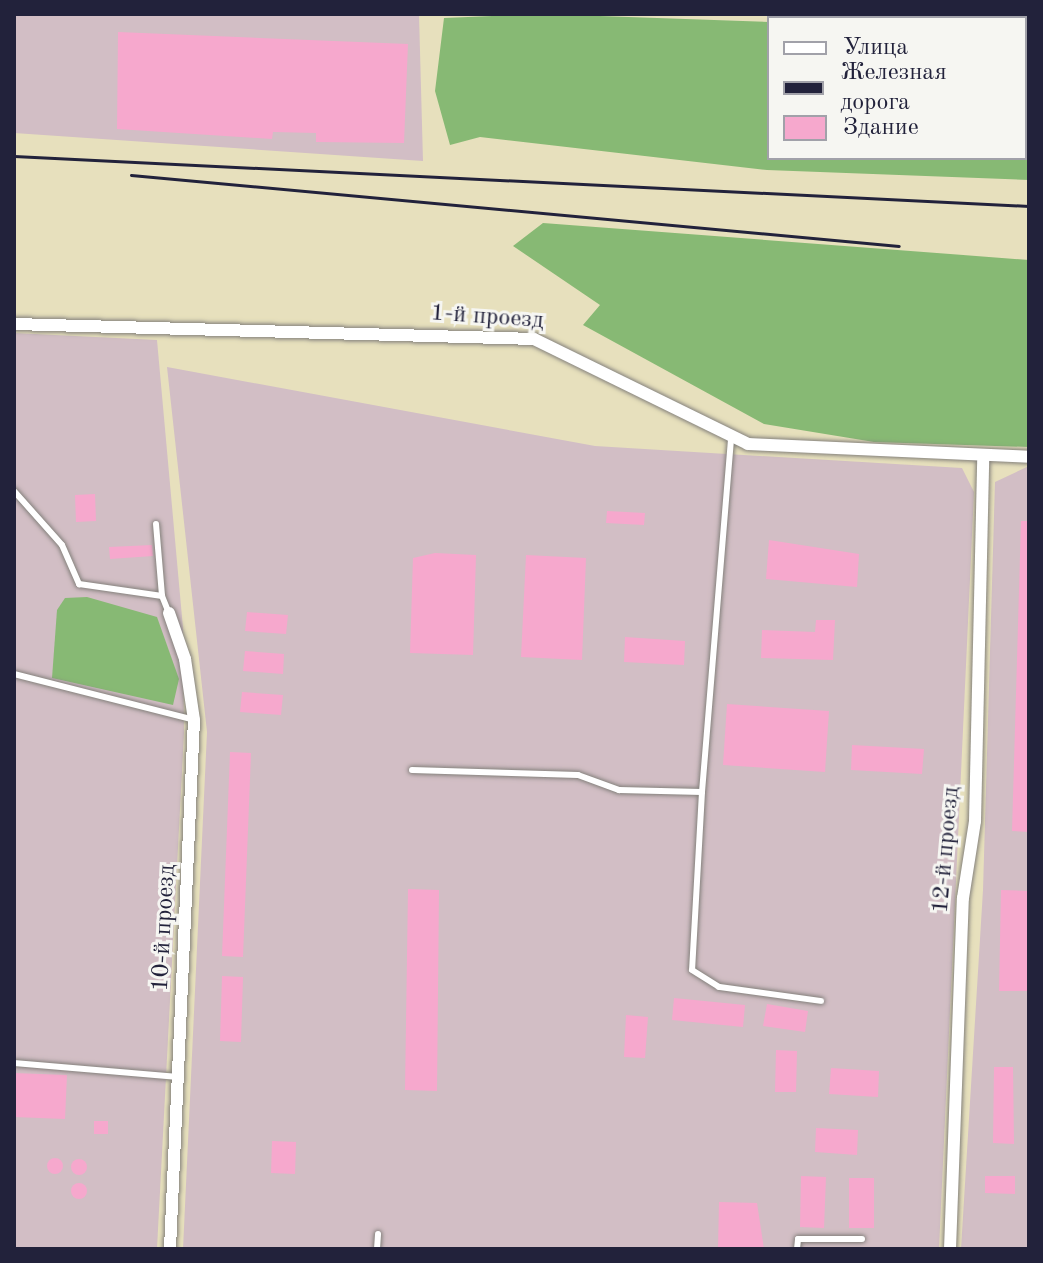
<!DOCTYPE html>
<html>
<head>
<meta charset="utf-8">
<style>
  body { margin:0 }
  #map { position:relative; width:1043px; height:1263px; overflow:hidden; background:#e7e0bd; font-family:"Old Standard TT",serif }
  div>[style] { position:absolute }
  .industrial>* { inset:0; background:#d2bec5 }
  .forest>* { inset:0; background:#87b974 }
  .building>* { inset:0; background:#f6a8cd }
  .round { border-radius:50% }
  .roads { filter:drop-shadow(0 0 2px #84817c) drop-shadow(0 0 2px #84817c) }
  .lane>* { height:6px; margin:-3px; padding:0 3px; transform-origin:3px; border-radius:3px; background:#fff }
  .street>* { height:12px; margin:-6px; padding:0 6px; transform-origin:6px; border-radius:6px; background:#fff }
  .rail>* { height:3px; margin:-1.5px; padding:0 1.5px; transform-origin:1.5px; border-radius:1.5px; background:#22223b }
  span { translate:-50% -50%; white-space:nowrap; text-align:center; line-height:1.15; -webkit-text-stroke:6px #f6f6f2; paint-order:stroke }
  .street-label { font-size:24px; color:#22223b }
  .frame { position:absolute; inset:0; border:16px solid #22223b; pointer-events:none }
  .legend { position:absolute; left:767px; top:16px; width:260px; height:144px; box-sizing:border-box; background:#f6f6f2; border:2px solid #a1a1a9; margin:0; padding:10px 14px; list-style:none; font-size:24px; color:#22223b }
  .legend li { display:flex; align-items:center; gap:16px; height:40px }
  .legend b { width:40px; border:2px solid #a1a1a9 }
</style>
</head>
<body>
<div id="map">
  <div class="industrial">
    <div style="clip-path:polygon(14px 14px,419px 14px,423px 161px,14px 133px)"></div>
    <div style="clip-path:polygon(14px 333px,157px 340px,183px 628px,184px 733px,157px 1249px,14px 1249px)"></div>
    <div style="clip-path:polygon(167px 367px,595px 446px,962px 468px,974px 492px,939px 1249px,183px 1249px,207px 732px)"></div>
    <div style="clip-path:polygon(1029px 466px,1029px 1249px,961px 1249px,983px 890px,995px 482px)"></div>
  </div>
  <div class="forest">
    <div style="clip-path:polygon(543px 14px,769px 22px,769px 158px,1025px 158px,1025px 18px,946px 18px,1029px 16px,1029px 180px,767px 170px,480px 137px,450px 145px,435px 91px,444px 18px)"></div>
    <div style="clip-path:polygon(543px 223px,1029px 260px,1029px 447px,874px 442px,764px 424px,583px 325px,600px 305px,513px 246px)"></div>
    <div style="clip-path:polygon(87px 597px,157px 617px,179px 679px,173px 705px,52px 678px,57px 610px,65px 598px)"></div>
  </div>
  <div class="building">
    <div style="clip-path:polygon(118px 32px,408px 44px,404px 143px,316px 142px,316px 133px,273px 132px,272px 139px,117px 129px)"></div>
    <div style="clip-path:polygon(95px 494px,96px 521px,76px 522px,75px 495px)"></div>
    <div style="clip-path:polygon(607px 511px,645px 513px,644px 525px,606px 523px)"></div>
    <div style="clip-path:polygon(1021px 521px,1029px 521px,1029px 832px,1012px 831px)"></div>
    <div style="clip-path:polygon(769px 540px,859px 554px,857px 587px,766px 579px)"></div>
    <div style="clip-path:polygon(152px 545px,153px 556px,110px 559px,109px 547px)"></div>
    <div style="clip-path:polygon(435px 553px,476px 555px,473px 655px,410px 653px,413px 558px)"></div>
    <div style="clip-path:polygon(526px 555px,586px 558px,582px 660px,521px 657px)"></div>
    <div style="clip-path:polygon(247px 612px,288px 615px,286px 634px,245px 631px)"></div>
    <div style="clip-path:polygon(816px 620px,835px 620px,833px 660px,761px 658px,762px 630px,815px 632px)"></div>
    <div style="clip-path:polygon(625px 637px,685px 641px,684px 665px,624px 662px)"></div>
    <div style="clip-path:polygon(245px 651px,284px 654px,283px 674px,243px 671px)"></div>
    <div style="clip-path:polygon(242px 692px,283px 695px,281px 715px,240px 712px)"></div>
    <div style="clip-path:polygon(727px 704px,829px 711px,825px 772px,723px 765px)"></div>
    <div style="clip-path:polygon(852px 745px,924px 749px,922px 774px,851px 770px)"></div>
    <div style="clip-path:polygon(230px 752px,251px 753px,243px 957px,222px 956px)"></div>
    <div style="clip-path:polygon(408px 889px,439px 890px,437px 1091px,405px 1090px)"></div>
    <div style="clip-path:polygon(1001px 890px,1029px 891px,1027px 991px,999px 991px)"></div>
    <div style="clip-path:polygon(222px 976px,243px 977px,241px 1042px,220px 1041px)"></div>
    <div style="clip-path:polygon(674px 998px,745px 1005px,743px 1027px,672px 1020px)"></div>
    <div style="clip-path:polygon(767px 1004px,808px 1011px,805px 1032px,763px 1026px)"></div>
    <div style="clip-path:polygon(626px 1015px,648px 1017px,645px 1058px,624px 1057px)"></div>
    <div style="clip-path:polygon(776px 1050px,797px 1051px,796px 1092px,775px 1092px)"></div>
    <div style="clip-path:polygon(994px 1067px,1013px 1067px,1014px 1144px,993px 1143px)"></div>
    <div style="clip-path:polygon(831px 1068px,879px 1071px,878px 1097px,829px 1094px)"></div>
    <div style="clip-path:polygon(14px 1073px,67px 1075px,65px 1119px,14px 1117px)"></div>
    <div style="clip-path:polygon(94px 1121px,108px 1121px,108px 1134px,94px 1134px)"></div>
    <div style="clip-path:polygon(816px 1128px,858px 1130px,857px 1155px,815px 1152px)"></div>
    <div style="clip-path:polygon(272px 1141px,296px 1142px,295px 1174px,271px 1173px)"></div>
    <div class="round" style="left:47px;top:1158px;width:16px;height:16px"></div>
    <div class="round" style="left:71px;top:1159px;width:16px;height:16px"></div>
    <div style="clip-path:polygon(801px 1176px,826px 1177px,824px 1228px,800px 1227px)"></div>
    <div style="clip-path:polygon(985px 1176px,1015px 1176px,1015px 1194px,985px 1193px)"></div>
    <div style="clip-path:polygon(849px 1178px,874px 1178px,874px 1228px,849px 1228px)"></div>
    <div class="round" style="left:71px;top:1183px;width:16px;height:16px"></div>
    <div style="clip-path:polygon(719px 1202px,757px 1203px,764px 1249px,718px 1249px)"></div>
  </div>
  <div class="roads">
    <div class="lane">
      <div style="left:14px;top:491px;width:72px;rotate:48.4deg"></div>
      <div style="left:62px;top:545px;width:43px;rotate:66.4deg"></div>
      <div style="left:79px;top:584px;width:84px;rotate:8.2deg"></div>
      <div style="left:162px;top:596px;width:18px;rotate:68deg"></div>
      <div style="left:156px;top:524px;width:72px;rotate:85.2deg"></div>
      <div style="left:14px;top:674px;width:186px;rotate:14.3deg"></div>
      <div style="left:412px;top:770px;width:166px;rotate:1.7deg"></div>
      <div style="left:578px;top:775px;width:44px;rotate:20.1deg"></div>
      <div style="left:619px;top:790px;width:83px;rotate:1.4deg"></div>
      <div style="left:702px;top:792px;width:354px;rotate:-85.3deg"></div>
      <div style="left:702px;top:792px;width:178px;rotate:93.2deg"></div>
      <div style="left:692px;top:970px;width:32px;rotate:32deg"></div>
      <div style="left:719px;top:987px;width:103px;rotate:7.8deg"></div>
      <div style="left:14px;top:1063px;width:165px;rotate:4.9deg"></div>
      <div style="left:377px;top:1249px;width:15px;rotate:-86deg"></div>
      <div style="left:797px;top:1249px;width:10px;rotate:-84deg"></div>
      <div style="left:798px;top:1239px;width:64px"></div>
    </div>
    <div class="street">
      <div style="left:14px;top:324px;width:520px;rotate:1.65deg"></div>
      <div style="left:534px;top:339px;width:238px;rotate:26.1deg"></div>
      <div style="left:748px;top:444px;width:281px;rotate:2.6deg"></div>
      <div style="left:169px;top:613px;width:49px;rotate:70.8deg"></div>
      <div style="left:185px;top:659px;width:62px;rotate:81.6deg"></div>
      <div style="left:194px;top:720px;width:530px;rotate:92.6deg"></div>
      <div style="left:950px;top:1249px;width:351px;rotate:-87.9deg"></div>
      <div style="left:963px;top:898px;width:78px;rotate:-81.1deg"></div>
      <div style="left:975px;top:821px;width:366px;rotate:-88.7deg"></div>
    </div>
  </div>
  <div class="rail">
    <div style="left:14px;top:156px;width:1016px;rotate:2.82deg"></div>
    <div style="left:131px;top:175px;width:771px;rotate:5.28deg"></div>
  </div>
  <div class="street-label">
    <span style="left:487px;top:318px;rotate:4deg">1-й проезд</span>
    <span style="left:947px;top:850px;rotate:-85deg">12-й проезд</span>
    <span style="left:165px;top:928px;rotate:-87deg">10-й проезд</span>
  </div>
  <div class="frame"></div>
  <ul class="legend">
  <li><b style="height:10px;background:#fff"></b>Улица</li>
  <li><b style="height:10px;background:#22223b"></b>Железная дорога</li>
  <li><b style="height:22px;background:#f6a8cd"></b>Здание</li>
  </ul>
</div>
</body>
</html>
